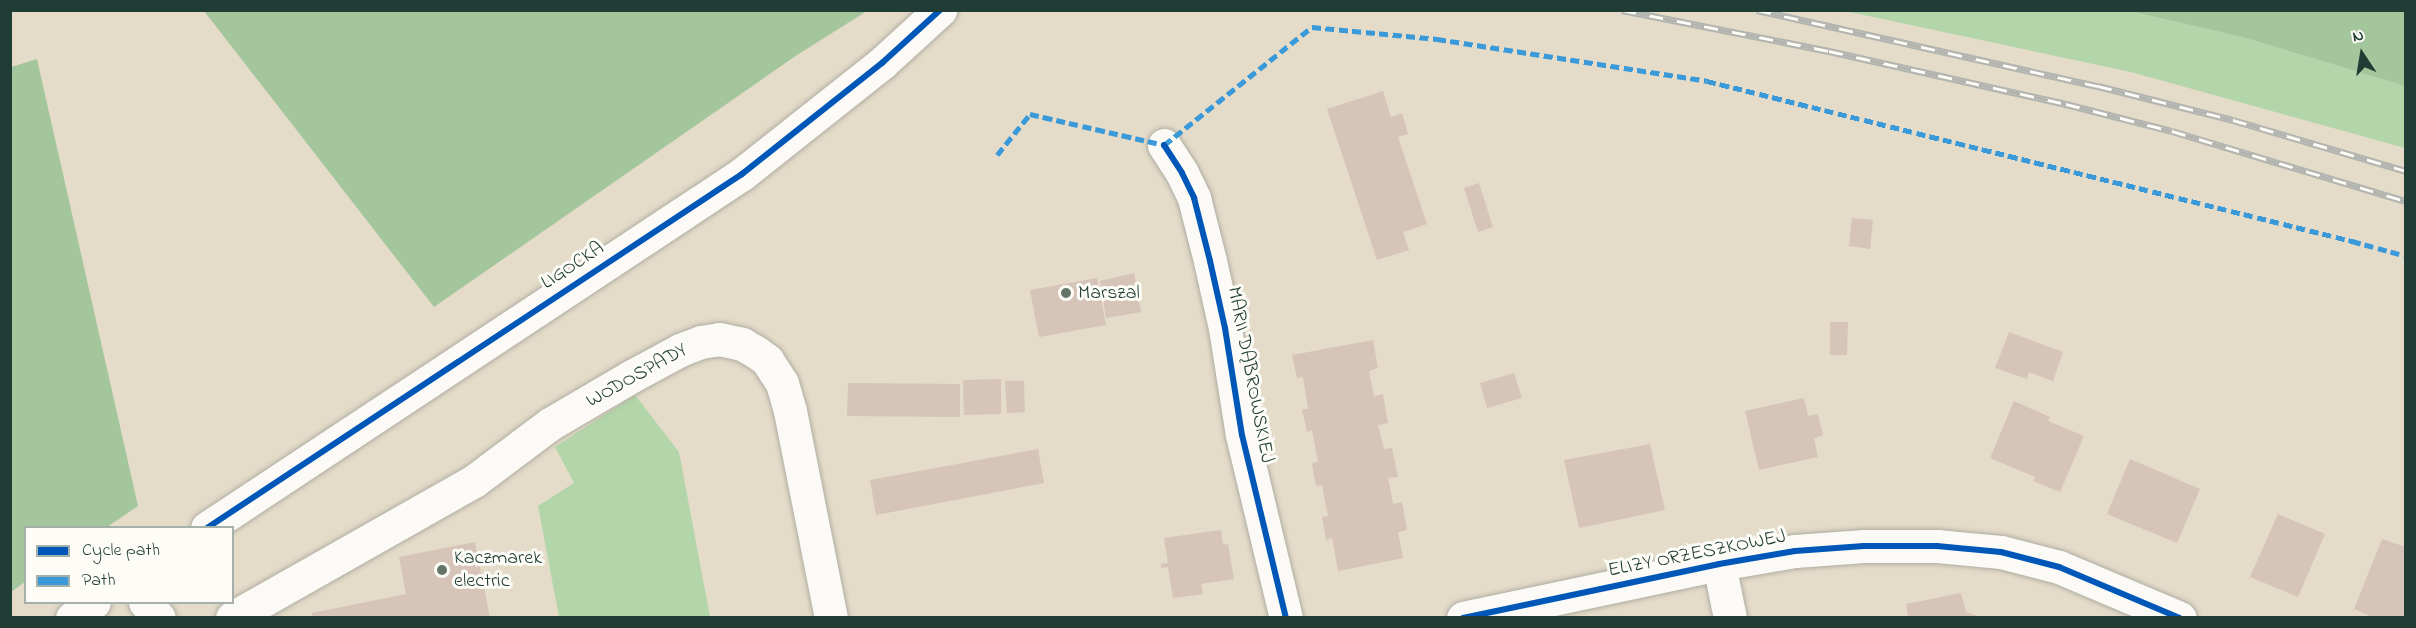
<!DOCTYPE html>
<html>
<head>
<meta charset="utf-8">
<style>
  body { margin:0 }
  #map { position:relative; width:2416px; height:628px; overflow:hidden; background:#e4dbc9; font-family:"Indie Flower",sans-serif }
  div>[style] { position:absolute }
  .green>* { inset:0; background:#b2d6a9 }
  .forest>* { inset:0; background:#a4c69d }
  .building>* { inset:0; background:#d6c4b8 }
  .roads { filter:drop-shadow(0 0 2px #b0ada1) drop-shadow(0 0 2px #b0ada1) }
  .minor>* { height:33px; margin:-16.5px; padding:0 16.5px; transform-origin:16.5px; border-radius:16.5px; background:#fbfaf7 }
  .tertiary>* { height:33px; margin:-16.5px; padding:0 16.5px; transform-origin:16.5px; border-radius:16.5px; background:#fbfaf7 }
  .rail>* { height:7px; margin-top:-3.5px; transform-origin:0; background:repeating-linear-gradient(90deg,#fdfcf7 0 14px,#b2b4b0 0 28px); box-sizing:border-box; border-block:2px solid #b2b4b0 }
  .quiet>* { height:4.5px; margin-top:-2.25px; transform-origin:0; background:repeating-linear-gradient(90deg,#3a99d8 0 9px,transparent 0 13.5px) }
  .cycleway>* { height:6px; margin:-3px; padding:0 3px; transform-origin:3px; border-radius:3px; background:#0057b8 }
  .dots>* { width:16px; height:16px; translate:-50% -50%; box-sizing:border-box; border:3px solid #fdfcf7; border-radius:50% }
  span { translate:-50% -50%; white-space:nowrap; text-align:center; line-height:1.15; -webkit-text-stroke:6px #fdfcf7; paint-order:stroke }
  .street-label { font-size:20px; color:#1f3d34 }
  .poi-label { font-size:20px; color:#1f3d34 }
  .left { translate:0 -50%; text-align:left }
  .frame { position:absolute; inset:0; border:12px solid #1f3d34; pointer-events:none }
  .legend { position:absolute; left:24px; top:526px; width:210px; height:78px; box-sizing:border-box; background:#fdfcf7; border:2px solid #a4b0a9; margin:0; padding:8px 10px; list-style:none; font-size:18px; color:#1f3d34 }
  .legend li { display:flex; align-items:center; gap:12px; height:30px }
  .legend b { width:30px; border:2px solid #a4b0a9 }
  .north { position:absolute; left:2332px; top:24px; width:60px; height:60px; -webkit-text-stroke:4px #fdfcf7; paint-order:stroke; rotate:348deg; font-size:16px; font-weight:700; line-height:24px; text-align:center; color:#1f3d34 }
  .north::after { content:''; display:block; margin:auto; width:21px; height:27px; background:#1f3d34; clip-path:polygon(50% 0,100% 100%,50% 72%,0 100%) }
</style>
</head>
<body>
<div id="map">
  <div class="green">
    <div style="clip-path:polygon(1845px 11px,2129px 11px,2242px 37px,2405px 86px,2405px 148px,2131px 72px)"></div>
    <div style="clip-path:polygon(635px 395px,679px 452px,710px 617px,559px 617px,538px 506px,574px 483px,555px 447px)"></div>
  </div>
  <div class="forest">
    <div style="clip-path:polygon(204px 11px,867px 11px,797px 55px,434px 307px)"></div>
    <div style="clip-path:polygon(2129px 11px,2405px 11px,2405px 86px,2242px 37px)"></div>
    <div style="clip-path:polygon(37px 59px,138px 506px,107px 527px,26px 528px,25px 582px,11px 592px,11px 67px)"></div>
  </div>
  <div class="building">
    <div style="clip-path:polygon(1383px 91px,1391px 117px,1402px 113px,1408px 134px,1398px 137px,1427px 224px,1403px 232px,1409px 250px,1377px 260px,1327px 109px)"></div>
    <div style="clip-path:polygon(1479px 183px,1493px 227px,1478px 232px,1464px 188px)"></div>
    <div style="clip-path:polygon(1852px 218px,1873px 220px,1870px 249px,1849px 246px)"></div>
    <div style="clip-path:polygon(1134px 273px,1141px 312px,1106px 318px,1100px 281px)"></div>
    <div style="clip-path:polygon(1097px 278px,1106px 325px,1039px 337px,1030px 290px)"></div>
    <div style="clip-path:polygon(1830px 322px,1848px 322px,1847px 355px,1830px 355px)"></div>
    <div style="clip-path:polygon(2009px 332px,2063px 352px,2053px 381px,2029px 372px,2027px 379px,1995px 368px)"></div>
    <div style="clip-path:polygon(1373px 340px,1378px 368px,1369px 371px,1374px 396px,1383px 394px,1388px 423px,1378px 425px,1384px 449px,1392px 448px,1398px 477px,1388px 478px,1393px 504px,1402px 502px,1407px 530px,1398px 532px,1403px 558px,1338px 571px,1332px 538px,1326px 540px,1322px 517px,1328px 516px,1322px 485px,1316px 486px,1312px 463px,1318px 462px,1312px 430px,1307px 432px,1302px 409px,1308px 409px,1303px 377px,1297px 378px,1292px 355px)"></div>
    <div style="clip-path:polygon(1514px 373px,1522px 398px,1487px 408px,1480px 383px)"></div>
    <div style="clip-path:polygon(1001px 379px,1001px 414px,964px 415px,963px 380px)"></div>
    <div style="clip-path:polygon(1005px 381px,1024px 381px,1025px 412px,1007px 413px)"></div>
    <div style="clip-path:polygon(848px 383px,960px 384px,960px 417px,847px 416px)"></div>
    <div style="clip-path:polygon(1804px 398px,1808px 416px,1818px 414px,1823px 435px,1814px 439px,1818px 457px,1759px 470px,1745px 411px)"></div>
    <div style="clip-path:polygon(2014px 401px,2050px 417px,2048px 421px,2084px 436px,2060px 492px,2033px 481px,2035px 477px,1990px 458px)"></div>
    <div style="clip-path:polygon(1650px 444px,1665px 510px,1579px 528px,1564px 460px)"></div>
    <div style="clip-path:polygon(1038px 449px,1044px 483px,876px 515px,870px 480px)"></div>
    <div style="clip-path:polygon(2130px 459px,2200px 489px,2177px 543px,2107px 514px)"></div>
    <div style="clip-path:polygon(2278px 514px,2325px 534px,2298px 597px,2250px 577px)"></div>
    <div style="clip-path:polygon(1221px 530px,1223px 545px,1228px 544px,1234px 579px,1201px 584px,1203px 594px,1173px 598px,1168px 567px,1161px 568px,1161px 564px,1168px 563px,1164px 538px)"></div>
    <div style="clip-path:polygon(2382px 539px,2406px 547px,2406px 618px,2374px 618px,2354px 609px)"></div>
    <div style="clip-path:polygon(475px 542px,490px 618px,313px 618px,312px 613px,406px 594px,399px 557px)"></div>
    <div style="clip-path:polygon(1961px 593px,1966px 612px,1983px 618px,1908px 618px,1906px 604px)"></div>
  </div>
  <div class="roads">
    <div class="minor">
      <div style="left:1164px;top:145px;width:33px;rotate:57deg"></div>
      <div style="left:1182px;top:173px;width:28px;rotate:64deg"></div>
      <div style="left:1194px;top:198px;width:65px;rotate:75.7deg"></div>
      <div style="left:1210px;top:261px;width:69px;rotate:77.4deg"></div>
      <div style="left:1225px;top:328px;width:108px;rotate:81deg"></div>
      <div style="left:1242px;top:435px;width:188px;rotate:76.5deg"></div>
      <div style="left:1719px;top:564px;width:55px;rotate:78.5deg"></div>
      <div style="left:145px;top:602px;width:21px;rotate:49deg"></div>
      <div style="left:232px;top:618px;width:278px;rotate:-29.5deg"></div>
      <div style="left:474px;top:481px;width:95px;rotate:-36.9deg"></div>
      <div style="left:550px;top:424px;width:93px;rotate:-30.4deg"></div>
      <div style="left:630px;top:377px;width:57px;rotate:-28.4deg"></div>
      <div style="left:680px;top:350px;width:22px;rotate:-21deg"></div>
      <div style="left:701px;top:342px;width:18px;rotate:-9deg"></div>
      <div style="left:719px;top:339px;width:24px;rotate:12deg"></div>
      <div style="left:742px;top:344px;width:16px;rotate:30deg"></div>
      <div style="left:756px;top:352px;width:14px;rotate:36deg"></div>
      <div style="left:767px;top:360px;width:27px;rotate:57deg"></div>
      <div style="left:782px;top:383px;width:29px;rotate:74deg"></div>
      <div style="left:790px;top:411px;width:211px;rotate:78.8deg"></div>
      <div style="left:1463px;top:618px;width:262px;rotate:-11.9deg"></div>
      <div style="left:1719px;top:564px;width:77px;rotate:-9.7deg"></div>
      <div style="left:1795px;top:551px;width:69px;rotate:-4.1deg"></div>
      <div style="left:1864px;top:546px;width:73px"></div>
      <div style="left:1937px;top:546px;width:64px;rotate:5.4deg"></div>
      <div style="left:2001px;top:552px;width:60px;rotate:14.5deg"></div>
      <div style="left:2059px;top:567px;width:131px;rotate:22.9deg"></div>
    </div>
    <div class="tertiary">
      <div style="left:207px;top:528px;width:642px;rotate:-33.49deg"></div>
      <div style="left:742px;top:174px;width:179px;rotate:-38.4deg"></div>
      <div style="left:882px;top:63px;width:79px;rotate:-42.4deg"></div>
      <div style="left:72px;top:618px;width:27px;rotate:-36deg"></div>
    </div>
  </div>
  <div class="rail">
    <div style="left:1622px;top:10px;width:211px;rotate:11.2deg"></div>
    <div style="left:1829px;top:51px;width:243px;rotate:12.6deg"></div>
    <div style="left:2066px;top:104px;width:109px;rotate:14.3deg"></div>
    <div style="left:2172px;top:131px;width:244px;rotate:16.7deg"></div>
    <div style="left:1757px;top:10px;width:349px;rotate:12.6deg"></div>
    <div style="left:2098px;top:86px;width:139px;rotate:14.1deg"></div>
    <div style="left:2233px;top:120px;width:180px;rotate:16.4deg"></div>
  </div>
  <div class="quiet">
    <div style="left:997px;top:155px;width:53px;rotate:-51.2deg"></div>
    <div style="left:1030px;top:114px;width:138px;rotate:13deg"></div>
    <div style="left:1164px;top:145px;width:189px;rotate:-38.6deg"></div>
    <div style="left:1312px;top:27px;width:126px;rotate:5.5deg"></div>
    <div style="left:1437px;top:39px;width:273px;rotate:8.8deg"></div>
    <div style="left:1707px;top:81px;width:665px;rotate:13.93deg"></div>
    <div style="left:2352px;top:241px;width:56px;rotate:15.5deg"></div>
  </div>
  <div class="cycleway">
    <div style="left:1164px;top:145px;width:33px;rotate:57deg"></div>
    <div style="left:1182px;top:173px;width:28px;rotate:64deg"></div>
    <div style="left:1194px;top:198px;width:65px;rotate:75.7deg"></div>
    <div style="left:1210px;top:261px;width:69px;rotate:77.4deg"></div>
    <div style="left:1225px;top:328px;width:108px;rotate:81deg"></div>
    <div style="left:1242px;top:435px;width:188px;rotate:76.5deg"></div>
    <div style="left:207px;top:528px;width:642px;rotate:-33.49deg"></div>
    <div style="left:742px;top:174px;width:179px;rotate:-38.4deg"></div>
    <div style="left:882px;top:63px;width:79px;rotate:-42.4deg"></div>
    <div style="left:1463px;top:618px;width:262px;rotate:-11.9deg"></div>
    <div style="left:1719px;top:564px;width:77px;rotate:-9.7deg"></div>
    <div style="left:1795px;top:551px;width:69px;rotate:-4.1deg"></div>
    <div style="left:1864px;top:546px;width:73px"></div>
    <div style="left:1937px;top:546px;width:64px;rotate:5.4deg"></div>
    <div style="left:2001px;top:552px;width:60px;rotate:14.5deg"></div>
    <div style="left:2059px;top:567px;width:131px;rotate:22.9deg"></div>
  </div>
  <div class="dots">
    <div style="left:1066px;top:293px;background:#647468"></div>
    <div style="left:442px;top:570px;background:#647468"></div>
  </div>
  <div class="street-label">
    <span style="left:573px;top:266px;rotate:-33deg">LIGOCKA</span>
    <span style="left:1250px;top:375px;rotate:79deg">MARII DĄBROWSKIEJ</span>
    <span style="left:637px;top:376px;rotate:-29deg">WODOSPADY</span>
    <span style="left:1697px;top:554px;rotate:-11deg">ELIZY ORZESZKOWEJ</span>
  </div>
  <div class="poi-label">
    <span class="left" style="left:1078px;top:293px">Marszal</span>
    <span class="left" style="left:454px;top:570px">Kaczmarek<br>electric</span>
  </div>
  <div class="frame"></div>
  <ul class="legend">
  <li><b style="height:8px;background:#0057b8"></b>Cycle path</li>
  <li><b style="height:8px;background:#3a99d8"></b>Path</li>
  </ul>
  <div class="north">N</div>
</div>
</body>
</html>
